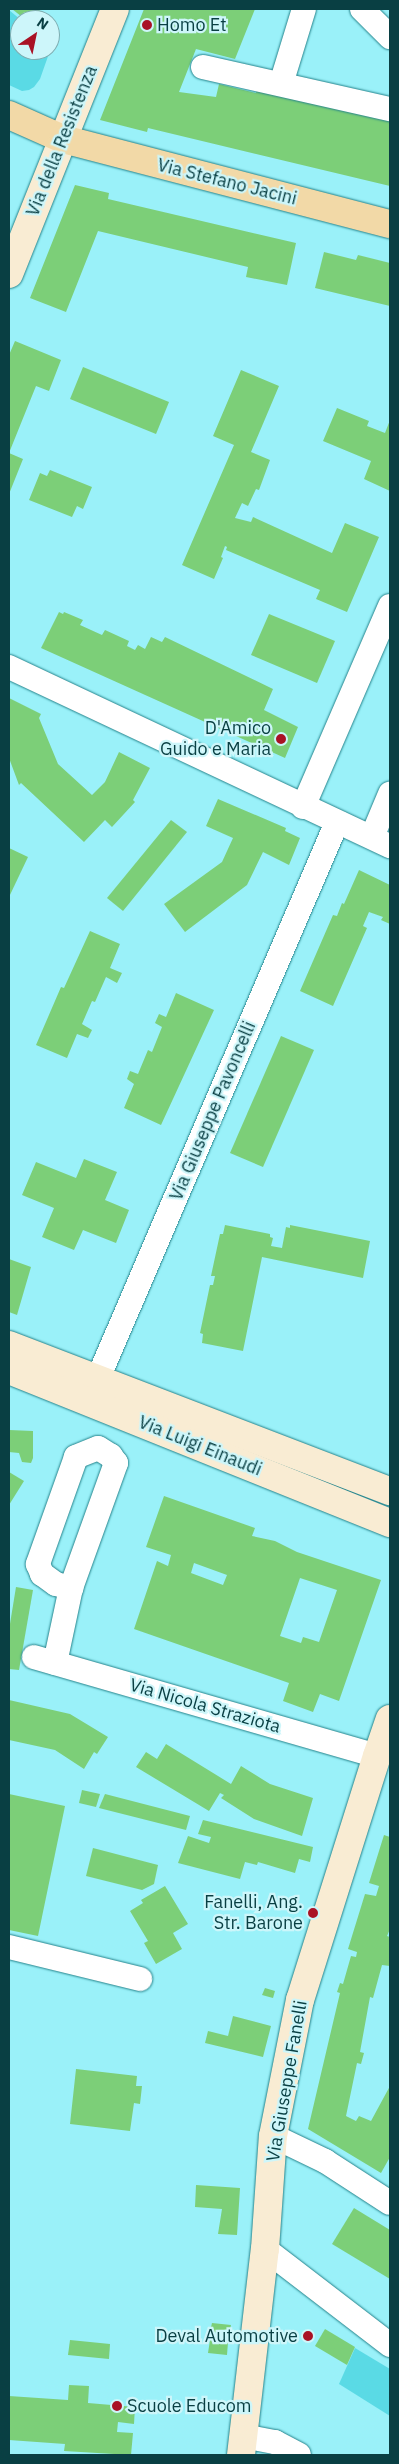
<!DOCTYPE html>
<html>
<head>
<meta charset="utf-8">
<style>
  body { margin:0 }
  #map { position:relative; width:399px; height:2464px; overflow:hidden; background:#9af1f9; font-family:"IBM Plex Sans",sans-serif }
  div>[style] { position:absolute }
  .green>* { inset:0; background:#5adae5 }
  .building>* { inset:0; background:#7ccf78 }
  .roads { filter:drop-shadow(0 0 1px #25838b) drop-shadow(0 0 1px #25838b) }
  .street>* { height:24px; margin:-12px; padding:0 12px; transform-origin:12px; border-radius:12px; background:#fff }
  .secondary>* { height:28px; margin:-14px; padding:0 14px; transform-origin:14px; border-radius:14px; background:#f9ecd3 }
  .primary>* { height:28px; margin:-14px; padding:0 14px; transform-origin:14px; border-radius:14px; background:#f2d9a7 }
  .dots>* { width:14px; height:14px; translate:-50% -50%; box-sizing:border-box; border:2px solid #cdf6fa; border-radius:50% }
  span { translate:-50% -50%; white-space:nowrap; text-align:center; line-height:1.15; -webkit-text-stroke:4.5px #cdf6fa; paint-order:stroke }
  .poi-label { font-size:18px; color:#093f43 }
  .left { translate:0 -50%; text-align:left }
  .right { translate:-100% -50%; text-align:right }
  .street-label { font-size:18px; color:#093f43 }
  .frame { position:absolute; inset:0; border:10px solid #093f43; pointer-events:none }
  .north { position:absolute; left:10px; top:10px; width:50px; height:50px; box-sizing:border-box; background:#cdf6fa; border:1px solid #7fadb1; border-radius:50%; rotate:34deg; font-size:14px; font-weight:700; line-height:20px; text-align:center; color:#093f43 }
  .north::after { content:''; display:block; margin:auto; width:18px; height:22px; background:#a91225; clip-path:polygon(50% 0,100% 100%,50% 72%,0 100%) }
</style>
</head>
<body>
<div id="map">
  <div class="green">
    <div style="clip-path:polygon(9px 10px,21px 20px,20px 50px,50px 50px,50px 43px,52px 45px,40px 79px,34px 87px,29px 90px,22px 91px,9px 85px)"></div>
    <div style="clip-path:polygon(355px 2348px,390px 2369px,390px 2416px,339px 2384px)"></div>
  </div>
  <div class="building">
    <div style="clip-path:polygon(12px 9px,37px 9px,42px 12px,36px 20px,26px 20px)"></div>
    <div style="clip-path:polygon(144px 9px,255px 9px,235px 59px,196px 49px,179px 92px,216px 97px,219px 84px,256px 93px,257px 89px,390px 120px,390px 186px,148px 128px,147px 132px,100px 120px)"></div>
    <div style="clip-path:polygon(75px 185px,109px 193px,108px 199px,296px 243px,287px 285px,246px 277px,248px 267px,98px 231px,66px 312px,30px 298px)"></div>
    <div style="clip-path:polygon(324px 252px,356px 260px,358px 255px,390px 263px,390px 306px,315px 288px)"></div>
    <div style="clip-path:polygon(15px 341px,61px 360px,49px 391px,36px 386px,9px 453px,23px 459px,9px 494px,9px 355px)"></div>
    <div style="clip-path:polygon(83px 367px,169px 402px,156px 434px,70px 399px)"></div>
    <div style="clip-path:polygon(241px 370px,279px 386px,251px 452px,270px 460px,259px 490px,256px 489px,248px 506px,242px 503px,235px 518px,251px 522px,253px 517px,332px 553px,345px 523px,379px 537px,347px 612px,316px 599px,320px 590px,226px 550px,227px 547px,225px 546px,221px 557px,223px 558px,214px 579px,182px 565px,234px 445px,213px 436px)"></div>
    <div style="clip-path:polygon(337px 408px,369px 421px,367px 426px,385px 433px,390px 420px,390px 491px,364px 479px,371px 461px,323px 441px)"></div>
    <div style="clip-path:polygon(50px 470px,92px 487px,83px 509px,77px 506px,72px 517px,29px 500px,40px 473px,47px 476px)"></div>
    <div style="clip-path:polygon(59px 612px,63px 614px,64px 612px,83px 620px,80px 625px,102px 635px,105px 630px,129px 641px,127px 646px,135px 650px,138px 645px,145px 649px,151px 637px,162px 642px,165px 637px,273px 689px,264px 710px,298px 727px,285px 758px,41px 648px)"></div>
    <div style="clip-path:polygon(269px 614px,335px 641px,317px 683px,251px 655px)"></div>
    <div style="clip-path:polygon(9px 698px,41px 714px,39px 718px,58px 764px,92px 795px,105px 782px,119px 752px,150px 768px,133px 800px,135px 802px,112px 827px,105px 820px,84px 842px,21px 783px,19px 785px,9px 758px)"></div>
    <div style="clip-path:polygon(218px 799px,286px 828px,285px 831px,300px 838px,289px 865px,263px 852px,247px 885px,185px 932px,164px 904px,222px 862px,233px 838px,206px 826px)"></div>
    <div style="clip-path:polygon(171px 820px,187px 832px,123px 911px,107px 898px)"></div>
    <div style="clip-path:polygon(9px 848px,28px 857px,9px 897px)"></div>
    <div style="clip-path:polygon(359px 870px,390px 885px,390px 924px,381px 920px,383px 917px,369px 912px,363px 926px,367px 928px,333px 1006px,300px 991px,333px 915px,337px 916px,342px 903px,344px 904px)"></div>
    <div style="clip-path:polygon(90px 931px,120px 944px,110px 968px,122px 973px,117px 983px,106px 977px,95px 1002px,92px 1001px,82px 1024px,92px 1030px,88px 1038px,77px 1034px,67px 1058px,36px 1045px,61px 987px,64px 988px)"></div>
    <div style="clip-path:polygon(176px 993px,214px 1010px,161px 1125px,124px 1108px,134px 1084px,127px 1079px,130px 1071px,138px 1074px,148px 1050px,152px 1052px,162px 1027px,155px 1023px,159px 1014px,166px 1017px)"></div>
    <div style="clip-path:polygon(281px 1036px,314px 1050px,263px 1167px,230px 1153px)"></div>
    <div style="clip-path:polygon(84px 1159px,117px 1172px,105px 1200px,129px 1210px,116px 1243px,83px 1230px,74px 1250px,42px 1237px,54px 1208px,22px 1195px,36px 1162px,76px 1178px)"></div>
    <div style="clip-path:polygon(225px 1225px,270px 1234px,270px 1237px,273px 1238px,271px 1246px,282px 1248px,286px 1227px,290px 1228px,290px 1225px,370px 1241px,363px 1278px,262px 1257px,243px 1351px,202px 1343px,203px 1334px,200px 1333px,210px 1285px,213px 1285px,215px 1276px,211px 1276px,220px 1234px,223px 1234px)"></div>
    <div style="clip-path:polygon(9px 1259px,31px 1267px,17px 1315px,9px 1312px)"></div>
    <div style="clip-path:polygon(9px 1430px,33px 1431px,33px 1458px,31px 1463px,22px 1462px,19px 1453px,9px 1452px)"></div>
    <div style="clip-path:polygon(9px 1472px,24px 1481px,9px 1505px)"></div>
    <div style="clip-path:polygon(evenodd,164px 1496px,255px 1528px,252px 1536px,275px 1541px,297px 1552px,381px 1580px,339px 1701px,320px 1694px,313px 1712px,283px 1701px,289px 1683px,134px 1629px,157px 1561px,168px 1566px,171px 1555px,146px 1547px,164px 1496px,194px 1563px,227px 1575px,223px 1585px,191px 1573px,194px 1563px,164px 1496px,300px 1578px,337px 1590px,319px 1642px,303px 1637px,301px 1643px,280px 1636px,300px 1578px)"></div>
    <div style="clip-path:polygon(16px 1587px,33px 1590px,19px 1670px,9px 1669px,9px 1630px)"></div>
    <div style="clip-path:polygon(9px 1700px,70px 1714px,108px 1737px,97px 1754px,94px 1752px,84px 1769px,55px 1750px,9px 1740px)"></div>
    <div style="clip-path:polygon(166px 1744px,231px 1784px,241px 1766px,270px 1784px,313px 1798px,302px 1836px,254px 1819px,221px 1798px,224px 1795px,220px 1793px,209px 1811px,136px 1767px,146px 1752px,157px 1759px)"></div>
    <div style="clip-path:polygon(82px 1790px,100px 1794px,96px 1807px,79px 1803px)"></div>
    <div style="clip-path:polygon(9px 1794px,65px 1806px,38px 1936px,9px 1930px)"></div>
    <div style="clip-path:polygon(105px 1794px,190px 1816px,186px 1830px,99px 1808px)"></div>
    <div style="clip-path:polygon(203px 1820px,313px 1847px,310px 1862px,299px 1859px,295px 1873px,258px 1862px,257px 1865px,245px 1862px,240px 1879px,178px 1863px,188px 1836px,209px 1843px,211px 1837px,198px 1834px)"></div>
    <div style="clip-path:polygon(384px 1835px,390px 1837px,390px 1929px,387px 1936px,390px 1937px,390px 1966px,382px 1965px,373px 1998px,370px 1997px,360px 2052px,364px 2053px,361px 2064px,357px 2063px,346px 2116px,356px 2121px,359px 2116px,371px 2121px,390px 2086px,390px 2157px,381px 2173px,308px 2129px,340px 1993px,337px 1992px,340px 1983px,343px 1984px,351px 1956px,356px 1957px,357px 1952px,348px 1949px,365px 1894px,376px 1896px,379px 1886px,369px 1883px)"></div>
    <div style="clip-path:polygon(93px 1848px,158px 1865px,154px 1884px,142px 1890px,86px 1876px)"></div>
    <div style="clip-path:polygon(165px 1886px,188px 1924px,173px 1933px,182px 1949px,156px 1964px,144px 1943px,148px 1941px,130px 1911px,143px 1903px,141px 1900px)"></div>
    <div style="clip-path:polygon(265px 1988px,275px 1991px,273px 1998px,262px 1995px)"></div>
    <div style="clip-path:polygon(233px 2016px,271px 2026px,263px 2057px,205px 2043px,208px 2031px,228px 2036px)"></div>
    <div style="clip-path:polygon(76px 2069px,137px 2076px,136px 2086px,142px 2086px,140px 2104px,134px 2103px,130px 2131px,70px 2124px)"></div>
    <div style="clip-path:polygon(196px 2185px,240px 2188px,237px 2235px,218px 2234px,222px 2209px,195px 2207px)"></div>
    <div style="clip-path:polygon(354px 2208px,390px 2230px,390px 2279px,332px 2244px)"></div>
    <div style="clip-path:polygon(212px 2323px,231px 2325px,229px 2334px,210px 2332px)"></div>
    <div style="clip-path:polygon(325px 2329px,355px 2347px,347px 2365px,315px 2346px)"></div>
    <div style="clip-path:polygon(70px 2340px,110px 2344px,109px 2359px,68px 2355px)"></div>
    <div style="clip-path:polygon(210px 2340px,228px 2342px,227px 2355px,208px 2353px)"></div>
    <div style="clip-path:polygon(69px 2385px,89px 2386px,88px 2403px,135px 2407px,134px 2424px,118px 2422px,117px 2432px,133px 2433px,131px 2455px,64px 2451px,65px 2444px,9px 2440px,9px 2396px,68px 2400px)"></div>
  </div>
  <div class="roads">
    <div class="street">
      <div style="left:362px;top:9px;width:40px;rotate:45deg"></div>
      <div style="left:203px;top:67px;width:192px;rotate:12.7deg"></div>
      <div style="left:281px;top:84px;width:78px;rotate:-73deg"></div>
      <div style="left:9px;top:667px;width:421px;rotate:25.2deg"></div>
      <div style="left:303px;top:807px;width:219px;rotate:-66.6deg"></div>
      <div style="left:372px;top:837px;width:47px;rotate:-67.3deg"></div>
      <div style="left:90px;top:1397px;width:626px;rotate:-66.75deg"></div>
      <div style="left:34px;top:1657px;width:357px;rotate:16.1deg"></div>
      <div style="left:55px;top:1663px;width:77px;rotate:-78deg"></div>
      <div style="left:71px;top:1588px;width:133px;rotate:-70.2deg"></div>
      <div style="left:116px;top:1463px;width:9px;rotate:-126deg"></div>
      <div style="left:111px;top:1456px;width:15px;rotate:-148deg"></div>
      <div style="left:98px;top:1448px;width:24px;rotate:158deg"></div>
      <div style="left:76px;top:1457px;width:114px;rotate:109.6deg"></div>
      <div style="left:38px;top:1564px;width:11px;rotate:68deg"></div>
      <div style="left:42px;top:1574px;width:17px;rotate:36deg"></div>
      <div style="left:56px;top:1584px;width:16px;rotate:15deg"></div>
      <div style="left:9px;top:1947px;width:135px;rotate:13.7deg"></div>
      <div style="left:273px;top:2136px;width:58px;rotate:25.7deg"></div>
      <div style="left:325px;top:2161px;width:77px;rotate:32.9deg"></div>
      <div style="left:265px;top:2249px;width:158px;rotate:37.5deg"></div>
      <div style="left:243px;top:2436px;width:33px;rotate:11deg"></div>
      <div style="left:275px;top:2442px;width:27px;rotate:28deg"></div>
    </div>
    <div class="secondary">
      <div style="left:9px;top:274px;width:285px;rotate:-68.2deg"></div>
      <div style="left:9px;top:1345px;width:408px;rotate:21deg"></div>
      <div style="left:9px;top:1370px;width:411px;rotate:21.9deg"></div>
      <div style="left:241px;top:2455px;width:207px;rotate:-83.4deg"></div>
      <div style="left:265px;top:2249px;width:113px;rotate:-86deg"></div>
      <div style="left:273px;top:2136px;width:139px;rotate:-78.8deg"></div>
      <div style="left:300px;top:2000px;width:256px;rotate:-72.5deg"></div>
      <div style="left:377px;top:1756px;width:39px;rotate:-71deg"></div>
    </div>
    <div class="primary">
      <div style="left:9px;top:115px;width:59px;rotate:24deg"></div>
      <div style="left:63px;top:139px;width:338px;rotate:14.6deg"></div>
    </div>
  </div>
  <div class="dots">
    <div style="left:147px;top:25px;background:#a91225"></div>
    <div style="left:281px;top:739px;background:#a91225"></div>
    <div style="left:313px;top:1913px;background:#a91225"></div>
    <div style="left:308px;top:2336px;background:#a91225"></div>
    <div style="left:117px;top:2406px;background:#a91225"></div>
  </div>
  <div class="poi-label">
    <span class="left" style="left:157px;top:25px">Homo Et</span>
    <span class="right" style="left:271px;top:739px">D'Amico<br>Guido e Maria</span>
    <span class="right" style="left:303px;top:1913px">Fanelli, Ang.<br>Str. Barone</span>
    <span class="right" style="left:298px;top:2336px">Deval Automotive</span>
    <span class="left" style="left:127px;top:2406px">Scuole Educom</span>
  </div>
  <div class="street-label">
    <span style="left:62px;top:141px;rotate:-68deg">Via della Resistenza</span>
    <span style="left:227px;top:182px;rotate:14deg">Via Stefano Jacini</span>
    <span style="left:213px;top:1111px;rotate:-67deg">Via Giuseppe Pavoncelli</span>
    <span style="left:200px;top:1446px;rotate:22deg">Via Luigi Einaudi</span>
    <span style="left:205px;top:1706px;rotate:16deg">Via Nicola Straziota</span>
    <span style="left:287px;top:2081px;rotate:-80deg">Via Giuseppe Fanelli</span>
  </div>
  <div class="frame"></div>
  <div class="north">N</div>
</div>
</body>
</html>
